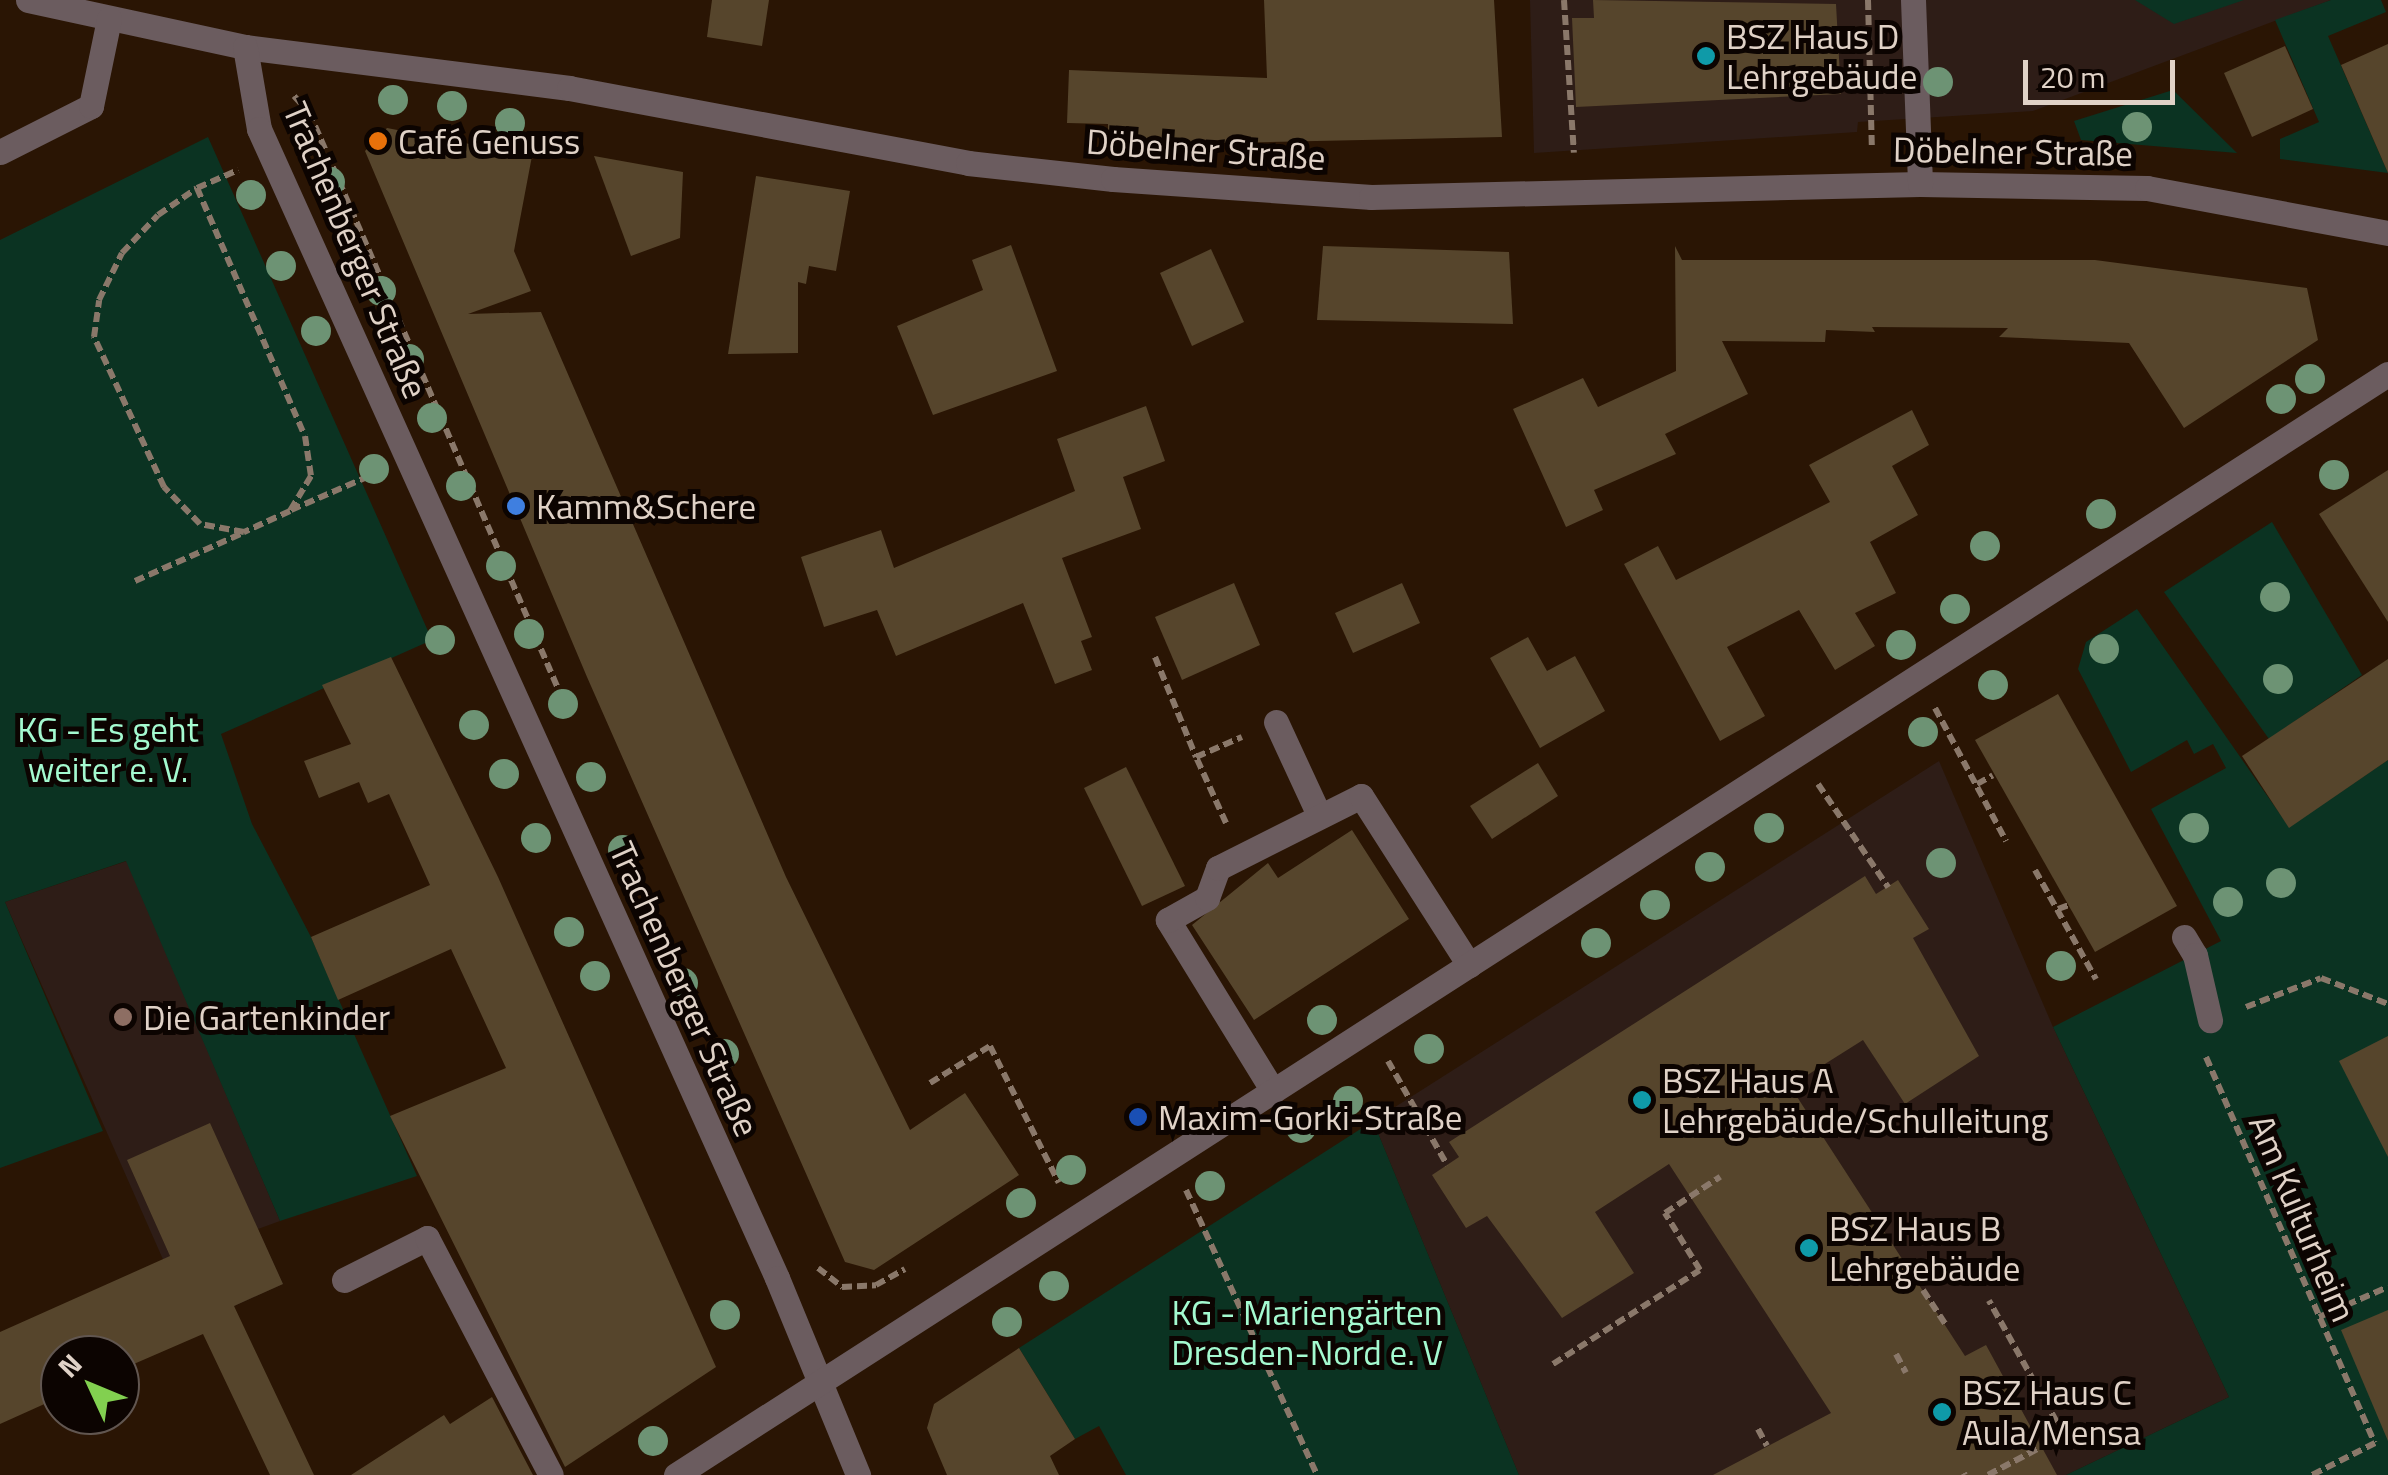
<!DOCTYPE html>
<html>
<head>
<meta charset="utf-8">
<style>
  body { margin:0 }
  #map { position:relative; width:2388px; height:1475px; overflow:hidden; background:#2a1504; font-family:"Titillium Web",sans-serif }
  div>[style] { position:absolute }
  .education>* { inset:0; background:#2e1d17 }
  .green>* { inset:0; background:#0b3322 }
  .building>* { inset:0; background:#56452c }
  .path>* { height:6px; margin-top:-3px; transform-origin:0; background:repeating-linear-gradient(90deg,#8a786a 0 10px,transparent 0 15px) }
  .minor>* { height:25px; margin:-12.5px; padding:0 12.5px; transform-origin:12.5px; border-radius:12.5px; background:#6b5c5f }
  .trees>* { width:30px; height:30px; margin:-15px; border-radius:50%; background:#6d9374 }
  .dots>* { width:28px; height:28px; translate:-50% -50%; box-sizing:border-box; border:5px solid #0c0401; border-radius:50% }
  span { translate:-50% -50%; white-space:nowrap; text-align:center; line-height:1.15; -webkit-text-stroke:10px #0c0401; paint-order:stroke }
  .poi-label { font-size:35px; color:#e0d2c7 }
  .left { translate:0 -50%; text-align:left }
  .street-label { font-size:35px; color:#e0d2c7 }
  .park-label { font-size:35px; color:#a4fad0 }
  .north { position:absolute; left:40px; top:1335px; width:100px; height:100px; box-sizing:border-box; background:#0c0401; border:2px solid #615650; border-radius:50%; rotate:314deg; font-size:28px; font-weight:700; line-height:40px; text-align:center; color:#e0d2c7 }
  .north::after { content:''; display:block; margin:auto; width:35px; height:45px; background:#82d050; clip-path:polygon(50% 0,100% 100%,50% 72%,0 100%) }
  .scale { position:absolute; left:2023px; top:60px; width:152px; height:45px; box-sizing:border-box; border:5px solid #e0d2c7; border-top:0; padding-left:12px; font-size:30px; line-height:35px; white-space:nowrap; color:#e0d2c7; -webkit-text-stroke:8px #0c0401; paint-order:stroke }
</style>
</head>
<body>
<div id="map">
  <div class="education">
    <div style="clip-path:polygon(1530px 0,2331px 0,2033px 111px,1858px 122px,1857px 132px,1534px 153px)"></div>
    <div style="clip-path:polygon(1939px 761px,2053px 1027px,2229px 1397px,2066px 1475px,1519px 1475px,1373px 1121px)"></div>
    <div style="clip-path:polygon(127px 861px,280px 1221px,258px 1229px,283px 1284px,192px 1325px,5px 902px)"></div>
  </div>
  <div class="green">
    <div style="clip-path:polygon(2135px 0,2244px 0,2174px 24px)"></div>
    <div style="clip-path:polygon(2331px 0,2381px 0,2386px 12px,2328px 36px,2388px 173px,2280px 159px,2280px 139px,2319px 122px,2275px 20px)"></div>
    <div style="clip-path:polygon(2173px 90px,2237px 153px,2081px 140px,2074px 121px)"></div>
    <div style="clip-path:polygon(208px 137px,432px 640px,221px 734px,252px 824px,311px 937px,417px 1176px,280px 1221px,126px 861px,5px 902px,103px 1131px,0 1168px,0 240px)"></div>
    <div style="clip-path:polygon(2272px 522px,2362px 675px,2269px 739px,2164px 592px)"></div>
    <div style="clip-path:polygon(2137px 609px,2289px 827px,2388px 760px,2388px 1475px,2066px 1475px,2229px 1397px,2053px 1027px,2221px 941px,2151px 809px,2226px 768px,2213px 744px,2194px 754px,2187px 740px,2131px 772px,2078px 669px,2086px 642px)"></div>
    <div style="clip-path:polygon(1373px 1121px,1519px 1475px,1126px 1475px,1099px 1426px,1075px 1439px,1019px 1348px)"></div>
  </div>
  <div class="building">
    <div style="clip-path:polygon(712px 0,769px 0,762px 46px,707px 37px)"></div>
    <div style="clip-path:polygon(1264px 0,1494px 0,1502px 137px,1224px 143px,1108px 139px,1108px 124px,1067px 123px,1069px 70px,1267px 78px)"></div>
    <div style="clip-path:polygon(1593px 0,1836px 4px,1841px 94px,1576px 107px,1572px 18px,1594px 18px)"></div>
    <div style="clip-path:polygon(2388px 44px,2388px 173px,2341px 65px)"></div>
    <div style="clip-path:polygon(2285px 46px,2313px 109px,2252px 137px,2224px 73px)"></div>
    <div style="clip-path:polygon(387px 128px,532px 156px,514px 251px,531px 291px,468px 314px,541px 312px,786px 877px,910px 1130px,965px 1093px,1019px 1175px,874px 1270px,845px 1262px,587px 677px,365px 151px)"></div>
    <div style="clip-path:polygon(594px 156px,683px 172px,680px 238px,631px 256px)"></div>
    <div style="clip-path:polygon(756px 176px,850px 191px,836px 271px,809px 266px,806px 284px,798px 282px,798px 353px,728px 354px)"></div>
    <div style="clip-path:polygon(1011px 245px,1057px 371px,933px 415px,897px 326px,983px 290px,972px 260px)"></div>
    <div style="clip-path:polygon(1323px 246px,1509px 252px,1513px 324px,1317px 320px)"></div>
    <div style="clip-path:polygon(1675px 246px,1682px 260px,2095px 260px,2307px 288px,2318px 340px,2184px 428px,2129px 343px,1999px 337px,2008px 328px,1872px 327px,1875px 332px,1826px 330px,1825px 342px,1722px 341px,1748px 394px,1665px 434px,1676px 454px,1594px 490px,1603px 510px,1566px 527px,1513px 409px,1583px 378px,1598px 407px,1676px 371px)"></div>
    <div style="clip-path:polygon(1211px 249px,1244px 322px,1192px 346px,1160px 273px)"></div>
    <div style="clip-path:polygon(1146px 406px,1165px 461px,1123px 477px,1141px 529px,1062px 558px,1092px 637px,1081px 641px,1092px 670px,1055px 684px,1023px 603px,896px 656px,877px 610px,824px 627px,801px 557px,881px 530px,894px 568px,1075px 491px,1057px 439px)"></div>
    <div style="clip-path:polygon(1912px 410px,1929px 445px,1892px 466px,1918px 515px,1870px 542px,1896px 593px,1855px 613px,1875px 646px,1835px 670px,1799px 610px,1727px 647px,1765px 716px,1720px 741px,1624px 564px,1658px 546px,1676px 580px,1830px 502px,1809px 465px)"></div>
    <div style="clip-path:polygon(2388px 470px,2388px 622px,2319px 514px)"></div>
    <div style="clip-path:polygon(1234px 583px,1260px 645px,1182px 680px,1155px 617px)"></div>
    <div style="clip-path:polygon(1402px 583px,1420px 623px,1353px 653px,1335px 613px)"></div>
    <div style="clip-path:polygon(1528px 637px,1547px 671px,1575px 656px,1605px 711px,1540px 748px,1490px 658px)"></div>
    <div style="clip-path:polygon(391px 657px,498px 877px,716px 1367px,565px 1467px,390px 1116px,506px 1068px,451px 949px,338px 1000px,311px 937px,430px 885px,389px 794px,368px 803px,359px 782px,319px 798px,304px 761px,351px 744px,322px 685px)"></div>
    <div style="clip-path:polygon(2388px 659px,2388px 760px,2289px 828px,2242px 756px)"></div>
    <div style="clip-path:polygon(2058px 694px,2177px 906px,2095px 952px,1975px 740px)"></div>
    <div style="clip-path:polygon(1538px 763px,1558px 796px,1492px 839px,1470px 806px)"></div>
    <div style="clip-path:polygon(1126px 767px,1185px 886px,1142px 906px,1084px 788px)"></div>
    <div style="clip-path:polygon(1352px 830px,1409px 919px,1254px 1020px,1192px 925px,1268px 863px,1278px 878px)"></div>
    <div style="clip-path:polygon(1865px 876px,1876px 894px,1898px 880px,1929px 929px,1913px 938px,1979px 1056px,1905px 1104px,1863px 1040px,1790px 1086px,1965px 1356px,1986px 1345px,2057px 1475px,1713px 1475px,1831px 1413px,1669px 1164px,1595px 1212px,1634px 1273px,1562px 1318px,1487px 1216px,1466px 1228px,1432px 1175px,1459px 1157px,1449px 1142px)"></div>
    <div style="clip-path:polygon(2388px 1036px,2388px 1157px,2339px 1061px)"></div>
    <div style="clip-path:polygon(210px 1123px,283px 1284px,234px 1306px,314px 1475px,270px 1475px,203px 1334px,120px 1370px,120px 1355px,60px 1355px,60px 1397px,0 1424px,0 1332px,170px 1256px,127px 1160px)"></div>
    <div style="clip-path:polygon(2388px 1310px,2388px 1441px,2341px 1330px)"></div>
    <div style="clip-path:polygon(1019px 1348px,1075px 1439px,1050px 1456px,1059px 1475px,947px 1475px,927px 1428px,934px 1404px)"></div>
    <div style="clip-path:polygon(492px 1397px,533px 1475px,351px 1475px,444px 1415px,450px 1424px)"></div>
  </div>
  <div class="path">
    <div style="left:1564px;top:0;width:153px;rotate:86.3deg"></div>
    <div style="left:1868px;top:0;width:148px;rotate:88.5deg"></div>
    <div style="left:294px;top:96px;width:22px;rotate:47deg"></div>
    <div style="left:309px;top:112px;width:641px;rotate:66.64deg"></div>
    <div style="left:197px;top:188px;width:270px;rotate:66.5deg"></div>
    <div style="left:305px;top:436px;width:40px;rotate:81.5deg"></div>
    <div style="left:311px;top:476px;width:41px;rotate:121deg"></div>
    <div style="left:290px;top:511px;width:51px;rotate:155.5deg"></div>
    <div style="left:244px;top:532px;width:45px;rotate:-169.7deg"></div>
    <div style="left:200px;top:524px;width:52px;rotate:-134.2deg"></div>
    <div style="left:164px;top:487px;width:166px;rotate:-115deg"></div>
    <div style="left:94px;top:337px;width:37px;rotate:-82deg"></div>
    <div style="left:99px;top:300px;width:52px;rotate:-63.9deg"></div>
    <div style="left:122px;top:253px;width:52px;rotate:-46.5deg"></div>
    <div style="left:158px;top:215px;width:47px;rotate:-34.7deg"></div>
    <div style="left:197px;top:188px;width:45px;rotate:-23.7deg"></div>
    <div style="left:291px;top:510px;width:93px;rotate:-23.5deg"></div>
    <div style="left:135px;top:581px;width:118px;rotate:-24deg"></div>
    <div style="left:1155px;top:657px;width:108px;rotate:67.7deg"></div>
    <div style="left:1935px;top:708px;width:151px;rotate:61.9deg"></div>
    <div style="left:1818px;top:784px;width:125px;rotate:55.8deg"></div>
    <div style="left:1977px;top:784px;width:18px;rotate:-29deg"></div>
    <div style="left:1226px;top:823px;width:72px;rotate:-114.4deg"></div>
    <div style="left:1196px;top:757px;width:50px;rotate:-23.5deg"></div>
    <div style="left:2035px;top:870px;width:125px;rotate:60.8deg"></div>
    <div style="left:2058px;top:909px;width:12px;rotate:-20deg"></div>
    <div style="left:2246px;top:1007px;width:80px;rotate:-21.1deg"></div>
    <div style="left:2321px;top:978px;width:72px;rotate:21.2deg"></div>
    <div style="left:2206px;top:1057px;width:421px;rotate:66.4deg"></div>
    <div style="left:2375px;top:1443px;width:71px;rotate:153.1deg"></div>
    <div style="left:1388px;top:1061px;width:120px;rotate:60.4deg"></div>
    <div style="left:930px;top:1083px;width:70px;rotate:-31.7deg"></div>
    <div style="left:990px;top:1046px;width:153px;rotate:63.3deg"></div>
    <div style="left:1186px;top:1190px;width:314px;rotate:65.3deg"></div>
    <div style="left:818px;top:1268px;width:31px;rotate:38deg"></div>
    <div style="left:842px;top:1287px;width:34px;rotate:-3deg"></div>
    <div style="left:876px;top:1285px;width:33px;rotate:-29deg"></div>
    <div style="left:1923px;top:1290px;width:42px;rotate:56.7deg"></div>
    <div style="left:2319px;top:1317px;width:75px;rotate:-23.5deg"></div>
    <div style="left:1896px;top:1354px;width:21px;rotate:62deg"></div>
    <div style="left:1553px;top:1364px;width:174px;rotate:-32.6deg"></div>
    <div style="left:1700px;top:1270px;width:67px;rotate:-121.6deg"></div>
    <div style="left:1665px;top:1213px;width:66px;rotate:-33.2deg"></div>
    <div style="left:1758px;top:1429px;width:19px;rotate:62deg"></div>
    <div style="left:1964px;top:1473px;width:2px;rotate:63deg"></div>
    <div style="left:1988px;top:1475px;width:86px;rotate:-27.8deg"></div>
    <div style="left:2064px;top:1435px;width:154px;rotate:-119.2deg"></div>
  </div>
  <div class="minor">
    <div style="left:28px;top:0;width:222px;rotate:12.2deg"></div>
    <div style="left:245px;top:47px;width:327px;rotate:7.2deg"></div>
    <div style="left:569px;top:88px;width:406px;rotate:10.6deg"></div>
    <div style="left:968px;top:163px;width:146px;rotate:6.3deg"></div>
    <div style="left:1113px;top:179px;width:259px;rotate:4deg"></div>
    <div style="left:1371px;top:197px;width:549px;rotate:-1.36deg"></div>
    <div style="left:1920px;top:184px;width:227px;rotate:1deg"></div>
    <div style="left:2147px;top:188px;width:245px;rotate:10.6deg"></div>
    <div style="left:1913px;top:0;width:184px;rotate:87.8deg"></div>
    <div style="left:245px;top:47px;width:83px;rotate:80.3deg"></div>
    <div style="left:259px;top:129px;width:1260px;rotate:65.73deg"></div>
    <div style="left:777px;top:1278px;width:213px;rotate:67.6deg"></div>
    <div style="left:0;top:152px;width:102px;rotate:-26.8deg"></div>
    <div style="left:91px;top:106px;width:89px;rotate:-78.3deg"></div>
    <div style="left:1276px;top:722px;width:102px;rotate:65.2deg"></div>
    <div style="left:2184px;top:937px;width:21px;rotate:59deg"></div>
    <div style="left:2195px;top:955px;width:67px;rotate:77deg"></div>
    <div style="left:1273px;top:1091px;width:201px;rotate:-121.6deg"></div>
    <div style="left:1168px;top:920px;width:45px;rotate:-29.4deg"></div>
    <div style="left:1207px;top:898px;width:32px;rotate:-70deg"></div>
    <div style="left:1218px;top:868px;width:160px;rotate:-26.7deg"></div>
    <div style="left:1361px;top:796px;width:201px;rotate:57.4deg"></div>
    <div style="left:344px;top:1280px;width:93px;rotate:-26.8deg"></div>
    <div style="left:427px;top:1238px;width:267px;rotate:62.4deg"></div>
    <div style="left:676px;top:1475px;width:2035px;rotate:-32.75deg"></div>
  </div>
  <div class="trees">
    <div style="left:1938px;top:82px"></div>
    <div style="left:393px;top:100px"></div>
    <div style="left:452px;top:106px"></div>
    <div style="left:510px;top:123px"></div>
    <div style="left:2137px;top:127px"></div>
    <div style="left:330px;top:182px"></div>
    <div style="left:251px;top:195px"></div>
    <div style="left:281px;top:266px"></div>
    <div style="left:381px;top:291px"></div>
    <div style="left:316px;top:331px"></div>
    <div style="left:409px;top:359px"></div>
    <div style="left:2310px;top:379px"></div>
    <div style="left:2281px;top:399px"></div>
    <div style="left:432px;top:418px"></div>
    <div style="left:374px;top:469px"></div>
    <div style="left:2334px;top:475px"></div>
    <div style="left:461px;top:486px"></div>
    <div style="left:2101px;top:514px"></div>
    <div style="left:1985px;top:546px"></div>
    <div style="left:501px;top:566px"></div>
    <div style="left:2275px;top:597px"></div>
    <div style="left:1955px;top:609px"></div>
    <div style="left:529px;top:634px"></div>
    <div style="left:440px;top:640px"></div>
    <div style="left:1901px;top:645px"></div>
    <div style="left:2104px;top:649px"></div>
    <div style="left:2278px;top:679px"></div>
    <div style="left:1993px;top:685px"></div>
    <div style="left:563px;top:704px"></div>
    <div style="left:474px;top:725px"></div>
    <div style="left:1923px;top:732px"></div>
    <div style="left:504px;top:774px"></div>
    <div style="left:591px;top:777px"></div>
    <div style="left:1769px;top:828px"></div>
    <div style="left:2194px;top:828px"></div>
    <div style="left:536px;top:838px"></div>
    <div style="left:623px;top:850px"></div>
    <div style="left:1941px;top:863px"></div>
    <div style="left:1710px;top:867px"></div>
    <div style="left:2281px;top:883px"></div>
    <div style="left:2228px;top:902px"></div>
    <div style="left:1655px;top:905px"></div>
    <div style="left:569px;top:932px"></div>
    <div style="left:1596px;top:943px"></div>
    <div style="left:2061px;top:966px"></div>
    <div style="left:595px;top:976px"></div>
    <div style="left:683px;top:983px"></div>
    <div style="left:1322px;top:1020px"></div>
    <div style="left:1429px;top:1049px"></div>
    <div style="left:724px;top:1054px"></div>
    <div style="left:1348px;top:1101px"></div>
    <div style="left:1301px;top:1128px"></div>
    <div style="left:1071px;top:1170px"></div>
    <div style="left:1210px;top:1186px"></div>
    <div style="left:1021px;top:1203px"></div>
    <div style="left:1054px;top:1286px"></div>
    <div style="left:725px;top:1315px"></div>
    <div style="left:1007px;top:1322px"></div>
    <div style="left:653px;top:1441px"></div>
  </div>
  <div class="dots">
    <div style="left:1706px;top:56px;background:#0f9aa8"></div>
    <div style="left:378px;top:141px;background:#e8710a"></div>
    <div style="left:516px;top:506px;background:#3f7fe0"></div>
    <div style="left:123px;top:1017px;background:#8d6e63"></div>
    <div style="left:1642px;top:1100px;background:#0f9aa8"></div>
    <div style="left:1138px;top:1117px;background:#1a4fb4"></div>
    <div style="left:1809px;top:1248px;background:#0f9aa8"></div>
    <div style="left:1942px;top:1412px;background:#0f9aa8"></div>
  </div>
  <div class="poi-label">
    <span class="left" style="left:1726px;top:56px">BSZ Haus D<br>Lehrgebäude</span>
    <span class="left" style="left:398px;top:141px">Café Genuss</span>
    <span class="left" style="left:536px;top:506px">Kamm&amp;Schere</span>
    <span class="left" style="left:143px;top:1017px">Die Gartenkinder</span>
    <span class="left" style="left:1662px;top:1100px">BSZ Haus A<br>Lehrgebäude/Schulleitung</span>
    <span class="left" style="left:1158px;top:1117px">Maxim-Gorki-Straße</span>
    <span class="left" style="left:1829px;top:1248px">BSZ Haus B<br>Lehrgebäude</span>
    <span class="left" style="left:1962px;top:1412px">BSZ Haus C<br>Aula/Mensa</span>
  </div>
  <div class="street-label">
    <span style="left:1206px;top:149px;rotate:4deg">Döbelner Straße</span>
    <span style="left:2013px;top:151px;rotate:1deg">Döbelner Straße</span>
    <span style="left:356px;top:250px;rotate:67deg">Trachenberger Straße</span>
    <span style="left:685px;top:989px;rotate:66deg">Trachenberger Straße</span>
    <span style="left:2303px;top:1218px;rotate:67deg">Am Kulturheim</span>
  </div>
  <div class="park-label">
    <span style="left:108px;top:749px">KG - Es geht<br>weiter e. V.</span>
    <span style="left:1307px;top:1332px">KG - Mariengärten<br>Dresden-Nord e. V</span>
  </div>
  <div class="north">N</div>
  <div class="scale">20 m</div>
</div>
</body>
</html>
